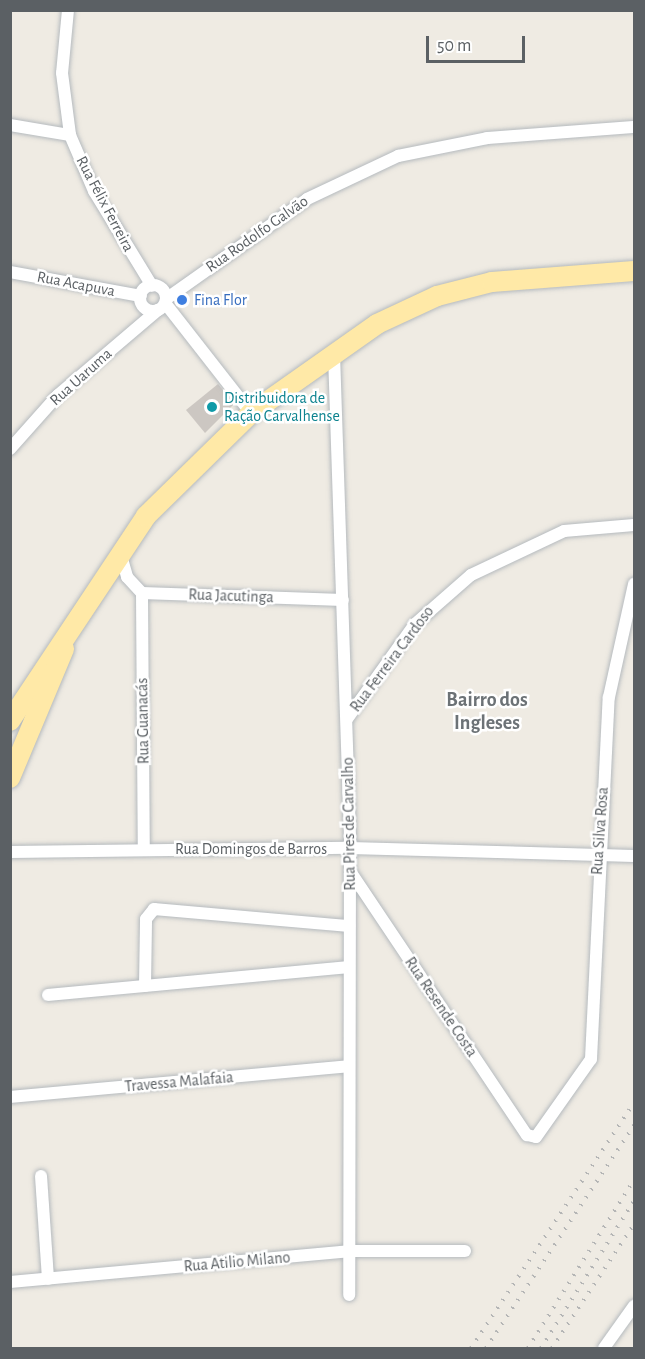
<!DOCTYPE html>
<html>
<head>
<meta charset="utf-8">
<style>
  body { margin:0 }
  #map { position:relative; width:645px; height:1359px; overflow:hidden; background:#efebe3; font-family:"Alegreya Sans",sans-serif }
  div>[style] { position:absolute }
  .building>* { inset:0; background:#ccc7c2 }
  .roads { filter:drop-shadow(0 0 2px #b5babe) drop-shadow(0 0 2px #b5babe) }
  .minor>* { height:12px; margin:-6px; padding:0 6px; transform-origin:6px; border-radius:6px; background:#fff }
  .minor>.ring { margin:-6px; padding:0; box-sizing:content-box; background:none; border:12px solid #fff; border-radius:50% }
  .primary>* { height:20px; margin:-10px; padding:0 10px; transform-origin:10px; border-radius:10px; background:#ffe9a7 }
  .rail>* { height:4px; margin-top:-2px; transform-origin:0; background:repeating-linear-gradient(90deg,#b4b5b5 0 1.5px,transparent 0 9.5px) }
  .dots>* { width:16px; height:16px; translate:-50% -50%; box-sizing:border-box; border:3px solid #fff; border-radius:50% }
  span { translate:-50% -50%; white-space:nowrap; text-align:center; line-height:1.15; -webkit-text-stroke:5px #fff; paint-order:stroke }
  .street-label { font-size:16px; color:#5b6064 }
  .shop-label { font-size:16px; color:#366cbe }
  .left { translate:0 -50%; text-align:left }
  .culture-label { font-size:16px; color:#0d838f }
  .quarter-label { font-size:20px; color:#6c7276; font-weight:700 }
  .frame { position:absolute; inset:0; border:12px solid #5b6064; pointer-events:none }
  .scale { position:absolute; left:426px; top:36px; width:99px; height:27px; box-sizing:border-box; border:3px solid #5b6064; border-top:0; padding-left:8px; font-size:18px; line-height:21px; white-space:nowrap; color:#5b6064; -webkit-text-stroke:4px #fff; paint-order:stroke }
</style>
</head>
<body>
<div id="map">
  <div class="building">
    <div style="clip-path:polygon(218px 384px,234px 404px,205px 433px,186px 410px)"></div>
  </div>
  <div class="roads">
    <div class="minor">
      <div style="left:68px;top:10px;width:63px;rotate:95.4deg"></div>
      <div style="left:62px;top:73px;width:63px;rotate:82.6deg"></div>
      <div style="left:70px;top:135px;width:61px;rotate:66.8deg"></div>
      <div style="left:94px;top:191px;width:111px;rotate:58.6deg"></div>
      <div style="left:10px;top:125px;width:61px;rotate:9.5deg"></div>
      <div style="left:10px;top:272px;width:133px;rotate:10.4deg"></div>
      <div class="ring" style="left:140px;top:285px;width:14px;height:14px"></div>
      <div style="left:166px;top:299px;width:173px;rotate:-35.3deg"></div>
      <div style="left:307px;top:199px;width:101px;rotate:-25.3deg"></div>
      <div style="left:398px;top:156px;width:91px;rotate:-11.4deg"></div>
      <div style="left:487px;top:138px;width:147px;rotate:-4.3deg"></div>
      <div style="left:165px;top:303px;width:140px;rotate:52deg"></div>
      <div style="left:334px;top:354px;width:494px;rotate:88.1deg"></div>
      <div style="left:350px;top:848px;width:447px;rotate:90.1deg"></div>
      <div style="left:10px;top:449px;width:72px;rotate:-48.4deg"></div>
      <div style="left:58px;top:395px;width:131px;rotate:-40.4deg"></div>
      <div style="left:120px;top:552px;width:26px;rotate:74deg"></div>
      <div style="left:127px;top:577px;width:22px;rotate:47deg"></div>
      <div style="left:142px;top:593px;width:201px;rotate:2deg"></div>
      <div style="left:142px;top:593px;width:256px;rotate:89.6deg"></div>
      <div style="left:347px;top:719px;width:117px;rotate:-54.4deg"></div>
      <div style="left:415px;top:624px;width:74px;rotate:-41.2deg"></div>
      <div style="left:471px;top:575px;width:103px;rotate:-25.3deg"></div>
      <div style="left:564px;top:531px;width:70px;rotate:-4.9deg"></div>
      <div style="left:10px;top:852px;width:340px;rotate:-0.7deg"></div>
      <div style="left:350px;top:848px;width:284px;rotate:1.6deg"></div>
      <div style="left:350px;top:871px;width:318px;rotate:56.2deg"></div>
      <div style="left:527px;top:1135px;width:9px;rotate:13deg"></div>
      <div style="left:536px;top:1137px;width:95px;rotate:-54.8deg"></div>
      <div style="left:591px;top:1059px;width:362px;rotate:-87.2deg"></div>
      <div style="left:609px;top:697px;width:116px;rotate:-77.5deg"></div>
      <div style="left:145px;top:986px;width:67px;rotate:-89.1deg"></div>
      <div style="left:146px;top:919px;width:13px;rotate:-51deg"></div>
      <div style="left:154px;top:909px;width:196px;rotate:5deg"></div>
      <div style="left:48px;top:995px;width:302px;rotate:-5.3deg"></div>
      <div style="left:10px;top:1097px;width:339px;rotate:-5.2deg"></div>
      <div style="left:41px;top:1176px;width:103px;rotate:86.1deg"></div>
      <div style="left:10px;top:1282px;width:340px;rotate:-5.2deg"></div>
      <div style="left:349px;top:1251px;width:116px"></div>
      <div style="left:604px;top:1348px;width:52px;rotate:-54.5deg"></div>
    </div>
    <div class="primary">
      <div style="left:10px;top:721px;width:246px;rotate:-56.4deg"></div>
      <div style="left:146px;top:516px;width:147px;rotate:-44.4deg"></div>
      <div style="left:251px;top:413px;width:154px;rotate:-35.2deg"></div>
      <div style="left:377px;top:324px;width:66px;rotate:-25deg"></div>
      <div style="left:437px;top:296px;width:57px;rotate:-14.3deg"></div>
      <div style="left:492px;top:282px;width:142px;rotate:-4.4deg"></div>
      <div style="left:10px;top:778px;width:140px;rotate:-67.3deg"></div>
    </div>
  </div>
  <div class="rail">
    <div style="left:471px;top:1348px;width:294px;rotate:-56.4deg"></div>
    <div style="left:486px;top:1348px;width:268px;rotate:-56.4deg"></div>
    <div style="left:528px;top:1348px;width:199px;rotate:-57.8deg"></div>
    <div style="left:541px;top:1348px;width:174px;rotate:-57.7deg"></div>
    <div style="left:552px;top:1348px;width:149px;rotate:-56.5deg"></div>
  </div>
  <div class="dots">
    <div style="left:182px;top:300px;background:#3f7fe0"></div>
    <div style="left:212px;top:407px;background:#0f9aa8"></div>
  </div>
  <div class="street-label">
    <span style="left:105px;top:204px;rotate:62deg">Rua Félix Ferreira</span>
    <span style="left:257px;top:234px;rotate:-35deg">Rua Rodolfo Galvão</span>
    <span style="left:76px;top:284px;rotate:11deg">Rua Acapuva</span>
    <span style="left:81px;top:377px;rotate:-42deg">Rua Uaruma</span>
    <span style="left:231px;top:596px;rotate:2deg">Rua Jacutinga</span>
    <span style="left:392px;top:659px;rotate:-53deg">Rua Ferreira Cardoso</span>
    <span style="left:143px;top:721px;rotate:-91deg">Rua Guanacás</span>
    <span style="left:349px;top:824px;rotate:-91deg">Rua Pires de Carvalho</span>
    <span style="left:600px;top:831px;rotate:-86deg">Rua Silva Rosa</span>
    <span style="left:251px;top:849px">Rua Domingos de Barros</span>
    <span style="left:441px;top:1007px;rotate:56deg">Rua Resende Costa</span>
    <span style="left:179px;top:1082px;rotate:-5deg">Travessa Malafaia</span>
    <span style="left:237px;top:1262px;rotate:-5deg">Rua Atilio Milano</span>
  </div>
  <div class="shop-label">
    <span class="left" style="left:194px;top:300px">Fina Flor</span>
  </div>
  <div class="culture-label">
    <span class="left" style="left:224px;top:407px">Distribuidora de<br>Ração Carvalhense</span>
  </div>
  <div class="quarter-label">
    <span style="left:487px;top:712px">Bairro dos<br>Ingleses</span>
  </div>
  <div class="frame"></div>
  <div class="scale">50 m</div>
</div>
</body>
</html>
